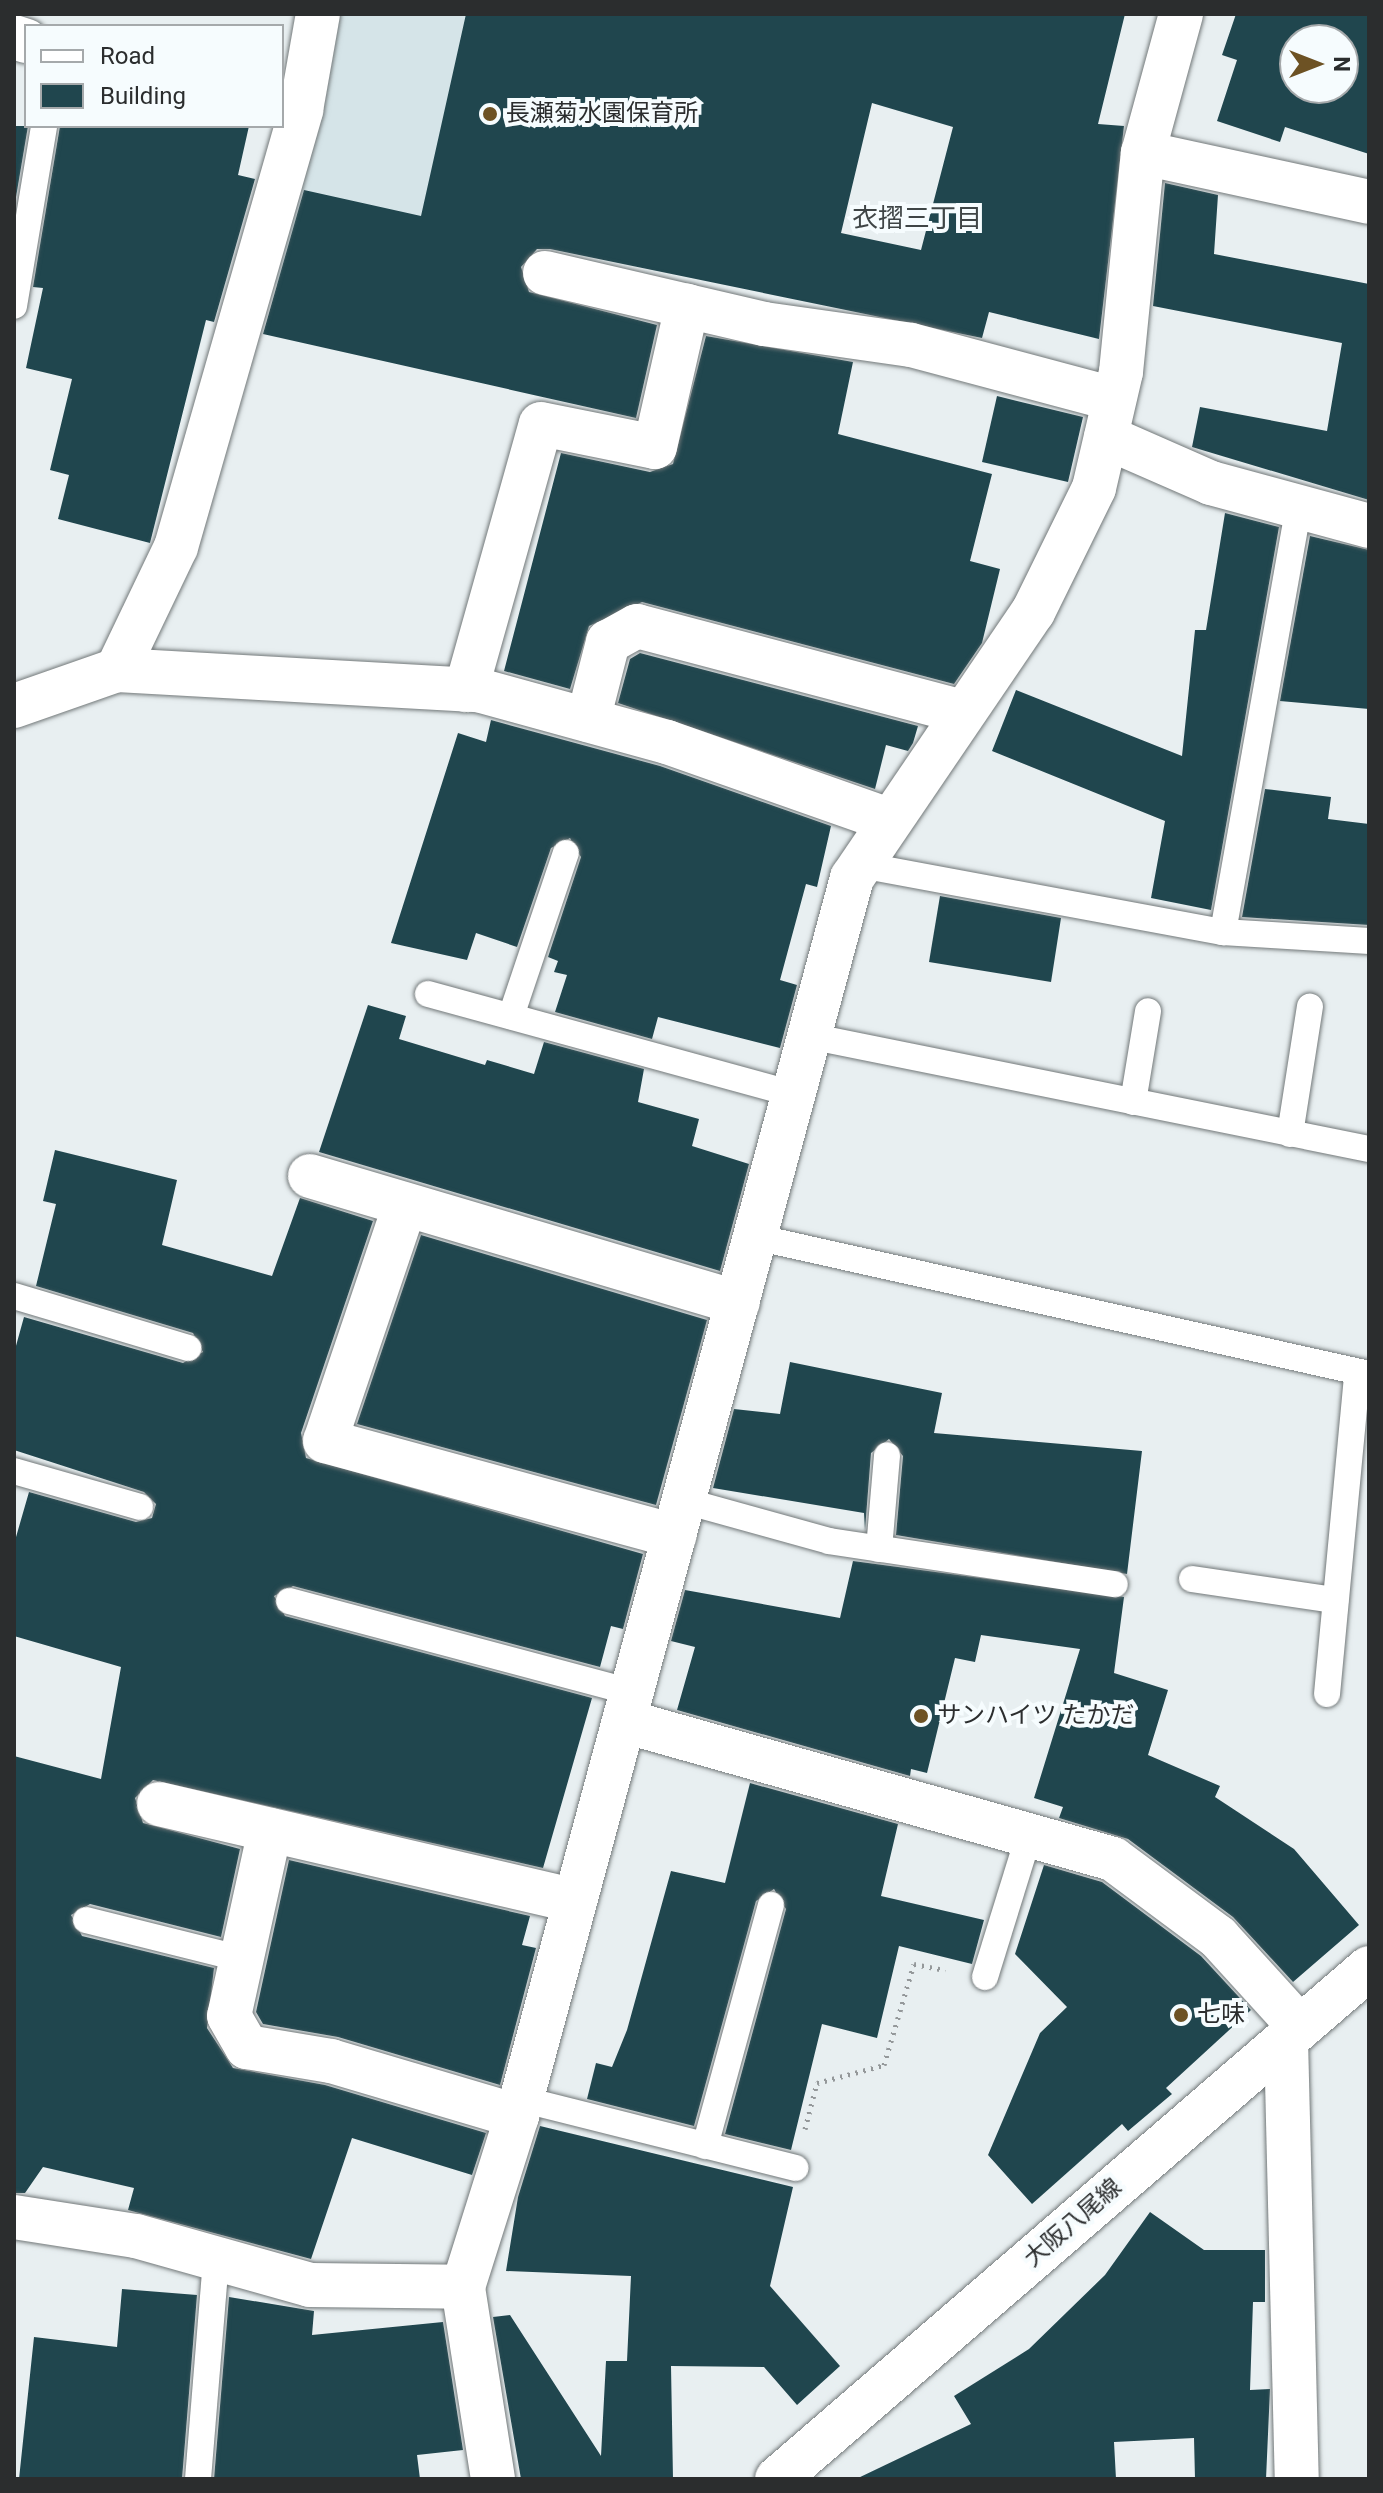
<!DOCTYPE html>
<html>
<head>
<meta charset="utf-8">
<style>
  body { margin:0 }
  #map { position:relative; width:1383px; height:2493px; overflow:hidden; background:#e8eff1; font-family:Roboto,"Noto Sans JP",sans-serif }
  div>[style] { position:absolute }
  .built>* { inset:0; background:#d5e4e8 }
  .building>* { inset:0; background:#20464e }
  .path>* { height:5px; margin-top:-2.5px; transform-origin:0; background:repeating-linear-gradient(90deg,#94989a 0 2px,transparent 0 8px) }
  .roads { filter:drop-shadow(0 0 2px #727879) drop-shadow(0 0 2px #727879) }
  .lane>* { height:26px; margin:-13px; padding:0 13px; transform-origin:13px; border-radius:13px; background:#fff }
  .street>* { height:44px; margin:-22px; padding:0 22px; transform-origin:22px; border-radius:22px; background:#fff }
  .secondary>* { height:44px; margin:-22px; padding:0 22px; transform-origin:22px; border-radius:22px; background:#fff }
  .dots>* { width:22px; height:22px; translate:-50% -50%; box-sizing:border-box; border:4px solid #f6fcfe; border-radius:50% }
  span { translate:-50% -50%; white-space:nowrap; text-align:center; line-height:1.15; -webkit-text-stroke:8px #f6fcfe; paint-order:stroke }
  .poi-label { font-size:24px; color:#2b2d2e }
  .left { translate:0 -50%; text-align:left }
  .street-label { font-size:24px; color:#2b2d2e }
  .neighbourhood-label { font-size:26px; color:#3f4546 }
  .frame { position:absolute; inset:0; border:16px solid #2b2d2e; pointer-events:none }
  .legend { position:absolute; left:24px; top:24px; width:260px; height:104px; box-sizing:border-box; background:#f6fcfe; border:2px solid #a5a9ab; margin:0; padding:10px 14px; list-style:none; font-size:24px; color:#2b2d2e }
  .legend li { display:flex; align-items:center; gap:16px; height:40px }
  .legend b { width:40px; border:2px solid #a5a9ab }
  .north { position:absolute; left:1279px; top:24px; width:80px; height:80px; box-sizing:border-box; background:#f6fcfe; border:2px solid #a5a9ab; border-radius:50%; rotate:90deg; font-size:22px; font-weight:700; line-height:32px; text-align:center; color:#2b2d2e }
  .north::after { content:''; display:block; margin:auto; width:28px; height:36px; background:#6d5224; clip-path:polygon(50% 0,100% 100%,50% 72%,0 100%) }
</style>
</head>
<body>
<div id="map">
  <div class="built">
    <div style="clip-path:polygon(336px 14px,456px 14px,563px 41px,420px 320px,270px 283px)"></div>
  </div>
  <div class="building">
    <div style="clip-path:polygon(evenodd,466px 14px,1125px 14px,1098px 124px,1124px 126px,1099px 339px,989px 312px,982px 338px,550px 249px,537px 249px,521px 267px,529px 292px,657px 325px,636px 418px,263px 334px,304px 190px,421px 216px,466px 14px,872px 103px,953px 127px,921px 250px,841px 233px,872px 103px)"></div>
    <div style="clip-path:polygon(evenodd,1236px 14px,1369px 14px,1369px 154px,1285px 127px,1280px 142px,1217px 121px,1237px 60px,1222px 55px,1236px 14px,1295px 40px,1343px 40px,1343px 88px,1295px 88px,1295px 40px)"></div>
    <div style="clip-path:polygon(14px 126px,28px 126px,14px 209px)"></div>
    <div style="clip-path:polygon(60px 126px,249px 126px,238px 175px,255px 179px,214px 322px,206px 320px,150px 543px,58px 519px,69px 475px,50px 470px,72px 379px,26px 368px,43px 288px,33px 287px)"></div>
    <div style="clip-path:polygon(1165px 183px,1218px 195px,1214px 254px,1369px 284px,1369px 500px,1192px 447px,1200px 407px,1327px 431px,1342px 343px,1153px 306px)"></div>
    <div style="clip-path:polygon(706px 336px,853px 362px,838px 434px,992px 474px,970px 561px,1000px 569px,982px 643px,954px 684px,642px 602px,589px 626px,570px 689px,504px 671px,561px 453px,650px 472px,673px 464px)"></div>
    <div style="clip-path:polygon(997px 396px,1083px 417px,1068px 482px,982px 462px)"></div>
    <div style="clip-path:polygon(1225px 513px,1279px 527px,1211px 910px,1151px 898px,1165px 821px,992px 751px,1016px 690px,1182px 756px,1195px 630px,1206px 630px)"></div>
    <div style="clip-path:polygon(1310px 536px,1369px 550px,1369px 709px,1280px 701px)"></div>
    <div style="clip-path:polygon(640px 653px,918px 726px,913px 743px,908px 751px,886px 745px,875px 789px,618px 703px,630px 659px)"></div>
    <div style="clip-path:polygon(491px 720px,660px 766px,831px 826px,817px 887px,806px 884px,780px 980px,797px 985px,780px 1048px,658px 1017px,652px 1039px,555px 1012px,567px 975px,554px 972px,558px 961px,548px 957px,581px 857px,570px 838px,551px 848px,517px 947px,476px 933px,467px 960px,391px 943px,458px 733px,486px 742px)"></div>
    <div style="clip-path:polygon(1265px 789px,1331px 797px,1328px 819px,1369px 824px,1369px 925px,1242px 917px)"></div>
    <div style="clip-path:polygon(940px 896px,1061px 918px,1051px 982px,929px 962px)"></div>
    <div style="clip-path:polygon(368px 1005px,406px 1016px,399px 1039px,485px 1065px,487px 1060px,534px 1074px,544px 1042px,644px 1069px,638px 1102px,699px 1119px,692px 1146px,749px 1164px,720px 1271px,319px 1152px)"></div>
    <div style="clip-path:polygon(55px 1150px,177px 1180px,162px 1245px,272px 1276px,300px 1198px,373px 1221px,301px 1433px,306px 1458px,643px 1554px,623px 1629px,611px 1626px,600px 1667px,293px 1586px,274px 1596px,285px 1616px,592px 1698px,543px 1868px,153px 1780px,135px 1798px,143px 1823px,240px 1849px,221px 1937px,90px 1904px,71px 1915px,82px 1936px,214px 1968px,207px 2028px,233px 2068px,325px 2085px,486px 2133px,472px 2175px,352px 2138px,311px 2259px,128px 2210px,134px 2188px,43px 2167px,25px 2193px,14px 2193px,14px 1756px,101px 1779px,121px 1667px,14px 1636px,14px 1544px,29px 1492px,136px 1522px,152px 1518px,156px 1504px,144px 1492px,14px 1450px,14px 1353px,24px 1317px,183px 1363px,203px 1352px,193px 1333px,36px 1286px,56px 1204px,43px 1201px)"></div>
    <div style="clip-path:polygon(421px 1235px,707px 1320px,656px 1505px,357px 1424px)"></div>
    <div style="clip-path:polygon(790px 1362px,942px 1393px,934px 1433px,1142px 1451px,1127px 1574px,896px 1535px,903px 1456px,889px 1439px,871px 1453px,865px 1530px,864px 1513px,713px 1488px,734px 1409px,780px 1414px)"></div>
    <div style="clip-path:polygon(853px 1561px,1124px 1597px,1114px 1673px,1168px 1690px,1148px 1755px,1220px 1786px,1215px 1797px,1294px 1849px,1359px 1925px,1293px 1982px,1233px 1917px,1128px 1839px,1059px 1818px,1063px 1807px,1034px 1798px,1080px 1649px,981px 1635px,975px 1662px,955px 1658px,927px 1773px,911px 1769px,910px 1776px,677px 1710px,695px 1647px,671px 1641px,685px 1590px,840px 1618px)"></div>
    <div style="clip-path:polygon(750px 1783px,898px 1824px,881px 1896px,984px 1920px,972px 1964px,899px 1946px,877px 2038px,822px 2024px,791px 2150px,725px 2134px,786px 1909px,774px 1889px,756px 1901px,694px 2126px,587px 2099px,596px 2063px,612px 2067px,627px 2030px,671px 1871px,725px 1883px)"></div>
    <div style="clip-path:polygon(289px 1860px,530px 1916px,522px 1945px,536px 1948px,500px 2085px,338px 2037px,263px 2024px,256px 2012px)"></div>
    <div style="clip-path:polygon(1044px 1865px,1102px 1882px,1201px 1956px,1251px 2010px,1166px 2088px,1172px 2094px,1128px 2131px,1122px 2124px,1032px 2204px,988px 2155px,1040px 2033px,1067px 2007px,1015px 1954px)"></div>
    <div style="clip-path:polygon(540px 2126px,793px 2187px,770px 2286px,840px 2366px,797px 2405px,764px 2367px,671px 2366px,673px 2479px,521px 2479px,493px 2317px,510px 2315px,601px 2456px,606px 2361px,627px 2361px,631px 2276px,506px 2271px,518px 2197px)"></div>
    <div style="clip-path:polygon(1150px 2212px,1204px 2250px,1265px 2250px,1265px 2302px,1253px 2302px,1250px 2390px,1270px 2389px,1266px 2479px,1195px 2479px,1194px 2438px,1114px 2442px,1116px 2479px,856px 2479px,971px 2424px,954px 2396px,1029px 2349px,1105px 2275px)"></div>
    <div style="clip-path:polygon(122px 2289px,197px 2295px,182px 2479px,19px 2479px,34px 2337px,117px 2347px)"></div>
    <div style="clip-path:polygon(229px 2297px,314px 2311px,312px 2335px,443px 2322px,463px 2450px,417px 2455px,420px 2479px,214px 2479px)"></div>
  </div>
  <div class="path">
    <div style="left:805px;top:2129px;width:48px;rotate:-75.4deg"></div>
    <div style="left:817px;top:2083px;width:69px;rotate:-15deg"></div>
    <div style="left:884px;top:2065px;width:105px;rotate:-73.5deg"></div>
    <div style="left:914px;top:1964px;width:32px;rotate:11deg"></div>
  </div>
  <div class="roads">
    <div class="lane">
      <div style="left:14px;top:306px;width:182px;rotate:-80.5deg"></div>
      <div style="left:861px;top:865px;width:368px;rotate:10.5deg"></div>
      <div style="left:1223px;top:932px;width:146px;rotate:3.5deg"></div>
      <div style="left:1223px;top:932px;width:428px;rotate:-79.9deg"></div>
      <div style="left:428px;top:994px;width:379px;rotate:15.3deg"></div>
      <div style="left:511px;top:1016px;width:172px;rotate:-71.4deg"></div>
      <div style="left:809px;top:1036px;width:571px;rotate:11.41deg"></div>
      <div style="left:1133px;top:1102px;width:92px;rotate:-80.6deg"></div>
      <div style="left:1290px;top:1134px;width:129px;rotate:-81.1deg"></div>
      <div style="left:755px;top:1237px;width:629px;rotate:12.58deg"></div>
      <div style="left:14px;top:1296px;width:182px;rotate:16.6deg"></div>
      <div style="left:14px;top:1471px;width:131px;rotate:15.9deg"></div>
      <div style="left:685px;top:1501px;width:149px;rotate:15.5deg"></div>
      <div style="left:829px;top:1541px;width:289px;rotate:8.6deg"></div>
      <div style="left:879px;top:1549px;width:94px;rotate:-85.1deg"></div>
      <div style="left:1192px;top:1579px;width:145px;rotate:8.4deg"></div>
      <div style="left:289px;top:1601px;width:355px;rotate:14.9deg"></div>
      <div style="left:1327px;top:1694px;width:321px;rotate:-84.6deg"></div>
      <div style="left:86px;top:1920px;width:161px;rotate:14deg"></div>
      <div style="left:985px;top:1977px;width:149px;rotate:-72.8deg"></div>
      <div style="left:521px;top:2099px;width:283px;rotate:14.1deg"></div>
      <div style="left:705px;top:2146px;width:250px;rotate:-74.7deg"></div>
      <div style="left:198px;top:2479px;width:221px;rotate:-85.3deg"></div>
    </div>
    <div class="street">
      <div style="left:14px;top:37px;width:13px;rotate:18deg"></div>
      <div style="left:1143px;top:153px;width:231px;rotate:12.2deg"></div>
      <div style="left:545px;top:273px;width:225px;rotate:13.1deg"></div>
      <div style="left:764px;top:324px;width:148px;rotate:8.1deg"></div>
      <div style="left:911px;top:345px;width:210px;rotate:14.9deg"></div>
      <div style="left:1106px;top:437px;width:115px;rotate:23.7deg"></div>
      <div style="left:1211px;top:483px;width:164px;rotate:15.2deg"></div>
      <div style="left:117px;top:670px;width:136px;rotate:-64.4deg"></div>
      <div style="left:176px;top:547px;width:455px;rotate:-74deg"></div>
      <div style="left:301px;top:110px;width:97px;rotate:-80deg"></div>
      <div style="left:466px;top:690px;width:276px;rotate:-74.3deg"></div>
      <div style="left:541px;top:424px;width:116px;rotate:11.4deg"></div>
      <div style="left:655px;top:447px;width:145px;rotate:-77.2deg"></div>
      <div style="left:14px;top:706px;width:109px;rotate:-19.3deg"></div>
      <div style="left:117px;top:670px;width:362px;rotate:3.2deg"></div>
      <div style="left:478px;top:690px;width:196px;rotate:15.4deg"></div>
      <div style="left:667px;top:742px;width:235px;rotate:19.4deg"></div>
      <div style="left:588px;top:720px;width:81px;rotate:-75.6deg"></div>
      <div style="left:608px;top:642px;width:33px;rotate:-29deg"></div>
      <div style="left:637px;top:626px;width:337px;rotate:14.8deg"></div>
      <div style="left:310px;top:1176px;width:446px;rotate:16.5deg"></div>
      <div style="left:405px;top:1205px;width:249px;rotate:108.7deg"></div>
      <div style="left:325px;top:1441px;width:362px;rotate:15.2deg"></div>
      <div style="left:624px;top:1721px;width:508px;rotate:15.76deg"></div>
      <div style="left:1113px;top:1859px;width:131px;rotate:36.6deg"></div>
      <div style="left:1218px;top:1937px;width:122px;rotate:47.7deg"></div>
      <div style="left:159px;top:1804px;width:427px;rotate:13.1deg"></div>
      <div style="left:270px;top:1830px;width:190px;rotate:102.4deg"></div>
      <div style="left:229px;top:2016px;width:36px;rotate:60deg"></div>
      <div style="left:247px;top:2047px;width:85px;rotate:9.5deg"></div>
      <div style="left:331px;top:2061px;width:194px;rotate:16.5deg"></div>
      <div style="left:1286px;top:2039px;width:440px;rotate:88.6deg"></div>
      <div style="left:14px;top:2217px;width:123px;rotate:8.9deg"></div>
      <div style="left:136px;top:2236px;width:181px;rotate:15.7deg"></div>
      <div style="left:310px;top:2285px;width:153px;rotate:0.7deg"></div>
      <div style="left:493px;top:2479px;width:194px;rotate:-98.9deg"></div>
      <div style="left:463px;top:2287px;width:179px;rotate:-72.5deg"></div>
      <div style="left:517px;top:2116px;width:1283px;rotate:-74.86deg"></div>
      <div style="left:852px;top:878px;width:322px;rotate:-55.8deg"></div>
      <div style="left:1033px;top:612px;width:138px;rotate:-63.8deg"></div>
      <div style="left:1094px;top:488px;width:119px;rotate:-76.9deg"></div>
      <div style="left:1121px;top:372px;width:220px;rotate:-84.3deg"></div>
      <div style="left:1143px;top:153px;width:144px;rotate:-74.7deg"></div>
    </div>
    <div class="secondary">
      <div style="left:777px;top:2479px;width:782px;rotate:-40.8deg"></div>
    </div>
  </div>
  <div class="dots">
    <div style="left:490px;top:114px;background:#6d5224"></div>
    <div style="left:921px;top:1716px;background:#6d5224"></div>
    <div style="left:1181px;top:2015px;background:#6d5224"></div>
  </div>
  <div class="poi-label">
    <span class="left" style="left:506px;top:114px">長瀬菊水園保育所</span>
    <span class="left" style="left:937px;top:1716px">サンハイツ たかだ</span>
    <span class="left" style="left:1197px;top:2015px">七味</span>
  </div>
  <div class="street-label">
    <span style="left:1073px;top:2223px;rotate:-41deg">大阪八尾線</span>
  </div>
  <div class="neighbourhood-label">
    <span style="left:917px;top:219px">衣摺三丁目</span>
  </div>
  <div class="frame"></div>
  <ul class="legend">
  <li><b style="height:10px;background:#fff"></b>Road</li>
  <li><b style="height:22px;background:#20464e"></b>Building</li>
  </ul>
  <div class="north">N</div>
</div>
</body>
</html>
